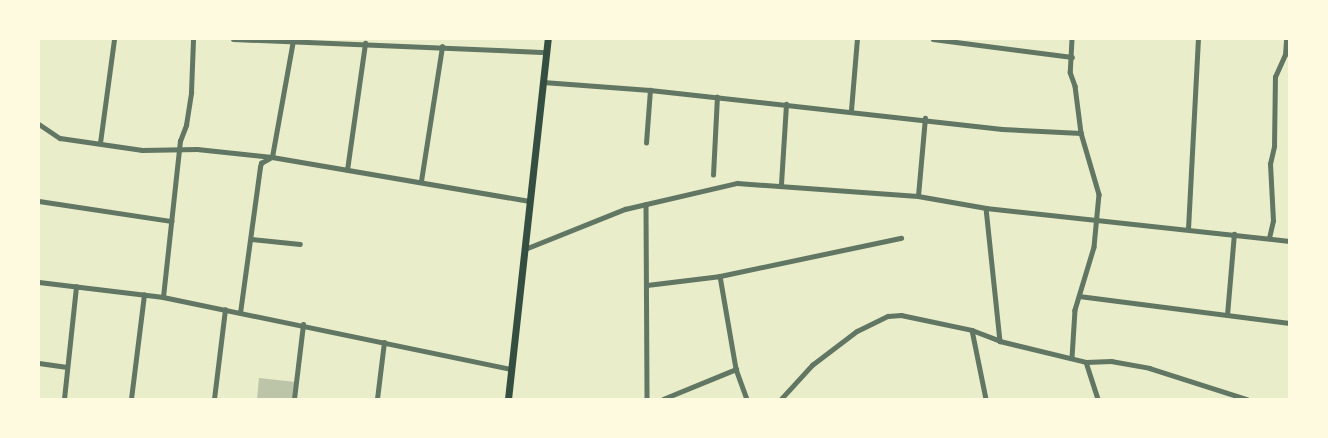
<!DOCTYPE html>
<html>
<head>
<meta charset="utf-8">
<style>
  body { margin:0 }
  #map { position:relative; width:1328px; height:438px; overflow:hidden; background:#e9edc9; font-family:"Source Sans 3",sans-serif }
  div>[style] { position:absolute }
  .building>* { inset:0; background:#bcc5a7 }
  .minor>* { height:4.5px; margin:-2.25px; padding:0 2.25px; transform-origin:2.25px; border-radius:2.25px; background:#617663 }
  .trunk>* { height:7px; margin:-3.5px; padding:0 3.5px; transform-origin:3.5px; border-radius:3.5px; background:#344e41 }
  span { translate:-50% -50%; white-space:nowrap; text-align:center; line-height:1.15; -webkit-text-stroke:4.5px #fefae0; paint-order:stroke }
  .frame { position:absolute; inset:0; border:40px solid #fefae0; pointer-events:none }
</style>
</head>
<body>
<div id="map">
  <div class="building">
    <div style="clip-path:polygon(259px 378px,296px 382px,292px 399px,257px 399px)"></div>
  </div>
  <div class="minor">
    <div style="left:233px;top:39px;width:314px;rotate:2.4deg"></div>
    <div style="left:933px;top:39px;width:140px;rotate:7.4deg"></div>
    <div style="left:1072px;top:39px;width:33px;rotate:93deg"></div>
    <div style="left:1070px;top:72px;width:15px;rotate:70deg"></div>
    <div style="left:1075px;top:86px;width:47px;rotate:82.7deg"></div>
    <div style="left:1081px;top:133px;width:64px;rotate:73.6deg"></div>
    <div style="left:1099px;top:194px;width:53px;rotate:95.4deg"></div>
    <div style="left:1094px;top:247px;width:66px;rotate:106.8deg"></div>
    <div style="left:1075px;top:310px;width:48px;rotate:93.6deg"></div>
    <div style="left:543px;top:82px;width:107px;rotate:4.3deg"></div>
    <div style="left:650px;top:90px;width:354px;rotate:6.3deg"></div>
    <div style="left:1002px;top:129px;width:79px;rotate:2.9deg"></div>
    <div style="left:851px;top:110px;width:71px;rotate:-85.2deg"></div>
    <div style="left:39px;top:124px;width:25px;rotate:34deg"></div>
    <div style="left:60px;top:138px;width:83px;rotate:8.3deg"></div>
    <div style="left:142px;top:150px;width:55px;rotate:-1deg"></div>
    <div style="left:197px;top:149px;width:75px;rotate:6.1deg"></div>
    <div style="left:272px;top:157px;width:261px;rotate:9.7deg"></div>
    <div style="left:100px;top:143px;width:105px;rotate:-82.3deg"></div>
    <div style="left:646px;top:143px;width:53px;rotate:-85.7deg"></div>
    <div style="left:347px;top:170px;width:128px;rotate:-81.9deg"></div>
    <div style="left:713px;top:175px;width:78px;rotate:-87.1deg"></div>
    <div style="left:421px;top:181px;width:136px;rotate:-81.1deg"></div>
    <div style="left:781px;top:184px;width:80px;rotate:-86.4deg"></div>
    <div style="left:918px;top:196px;width:78px;rotate:-84.9deg"></div>
    <div style="left:39px;top:201px;width:134px;rotate:8.6deg"></div>
    <div style="left:646px;top:204px;width:195px;rotate:89.7deg"></div>
    <div style="left:986px;top:208px;width:134px;rotate:84deg"></div>
    <div style="left:1188px;top:229px;width:190px;rotate:-87deg"></div>
    <div style="left:1269px;top:238px;width:17px;rotate:-77deg"></div>
    <div style="left:1273px;top:221px;width:57px;rotate:-93deg"></div>
    <div style="left:1270px;top:164px;width:18px;rotate:-77deg"></div>
    <div style="left:1274px;top:146px;width:69px;rotate:-89.2deg"></div>
    <div style="left:1275px;top:77px;width:24px;rotate:-66deg"></div>
    <div style="left:1285px;top:55px;width:16px;rotate:-86deg"></div>
    <div style="left:252px;top:239px;width:48px;rotate:5.9deg"></div>
    <div style="left:525px;top:249px;width:108px;rotate:-21.8deg"></div>
    <div style="left:625px;top:209px;width:115px;rotate:-13.1deg"></div>
    <div style="left:737px;top:183px;width:181px;rotate:4.1deg"></div>
    <div style="left:918px;top:196px;width:69px;rotate:10deg"></div>
    <div style="left:986px;top:208px;width:305px;rotate:6.2deg"></div>
    <div style="left:720px;top:276px;width:94px;rotate:80.2deg"></div>
    <div style="left:736px;top:369px;width:32px;rotate:70deg"></div>
    <div style="left:39px;top:282px;width:125px;rotate:6.9deg"></div>
    <div style="left:163px;top:297px;width:356px;rotate:11.7deg"></div>
    <div style="left:647px;top:285px;width:74px;rotate:-7deg"></div>
    <div style="left:720px;top:276px;width:185px;rotate:-11.9deg"></div>
    <div style="left:1079px;top:296px;width:212px;rotate:7.3deg"></div>
    <div style="left:163px;top:297px;width:157px;rotate:-83.8deg"></div>
    <div style="left:180px;top:141px;width:17px;rotate:-69deg"></div>
    <div style="left:186px;top:125px;width:33px;rotate:-81deg"></div>
    <div style="left:191px;top:92px;width:53px;rotate:-87.8deg"></div>
    <div style="left:240px;top:313px;width:147px;rotate:-82.2deg"></div>
    <div style="left:260px;top:167px;width:4px;rotate:-76deg"></div>
    <div style="left:261px;top:163px;width:13px;rotate:-29deg"></div>
    <div style="left:272px;top:157px;width:119px;rotate:-79.8deg"></div>
    <div style="left:1227px;top:315px;width:81px;rotate:-85.1deg"></div>
    <div style="left:972px;top:330px;width:70px;rotate:78.5deg"></div>
    <div style="left:1086px;top:362px;width:39px;rotate:72deg"></div>
    <div style="left:39px;top:363px;width:28px;rotate:8deg"></div>
    <div style="left:64px;top:399px;width:113px;rotate:-83.9deg"></div>
    <div style="left:131px;top:399px;width:105px;rotate:-82.9deg"></div>
    <div style="left:214px;top:399px;width:90px;rotate:-83deg"></div>
    <div style="left:294px;top:399px;width:75px;rotate:-83.1deg"></div>
    <div style="left:377px;top:399px;width:57px;rotate:-83deg"></div>
    <div style="left:663px;top:399px;width:79px;rotate:-22.3deg"></div>
    <div style="left:781px;top:399px;width:46px;rotate:-47.6deg"></div>
    <div style="left:812px;top:365px;width:56px;rotate:-37.1deg"></div>
    <div style="left:857px;top:331px;width:34px;rotate:-26deg"></div>
    <div style="left:888px;top:316px;width:13px;rotate:-4deg"></div>
    <div style="left:901px;top:315px;width:73px;rotate:11.9deg"></div>
    <div style="left:972px;top:330px;width:30px;rotate:21deg"></div>
    <div style="left:1000px;top:341px;width:89px;rotate:13.7deg"></div>
    <div style="left:1086px;top:362px;width:25px;rotate:-2deg"></div>
    <div style="left:1111px;top:361px;width:39px;rotate:10deg"></div>
    <div style="left:1149px;top:368px;width:103px;rotate:17.6deg"></div>
  </div>
  <div class="trunk">
    <div style="left:508px;top:399px;width:362px;rotate:-83.7deg"></div>
  </div>
  <div class="frame"></div>
</div>
</body>
</html>
